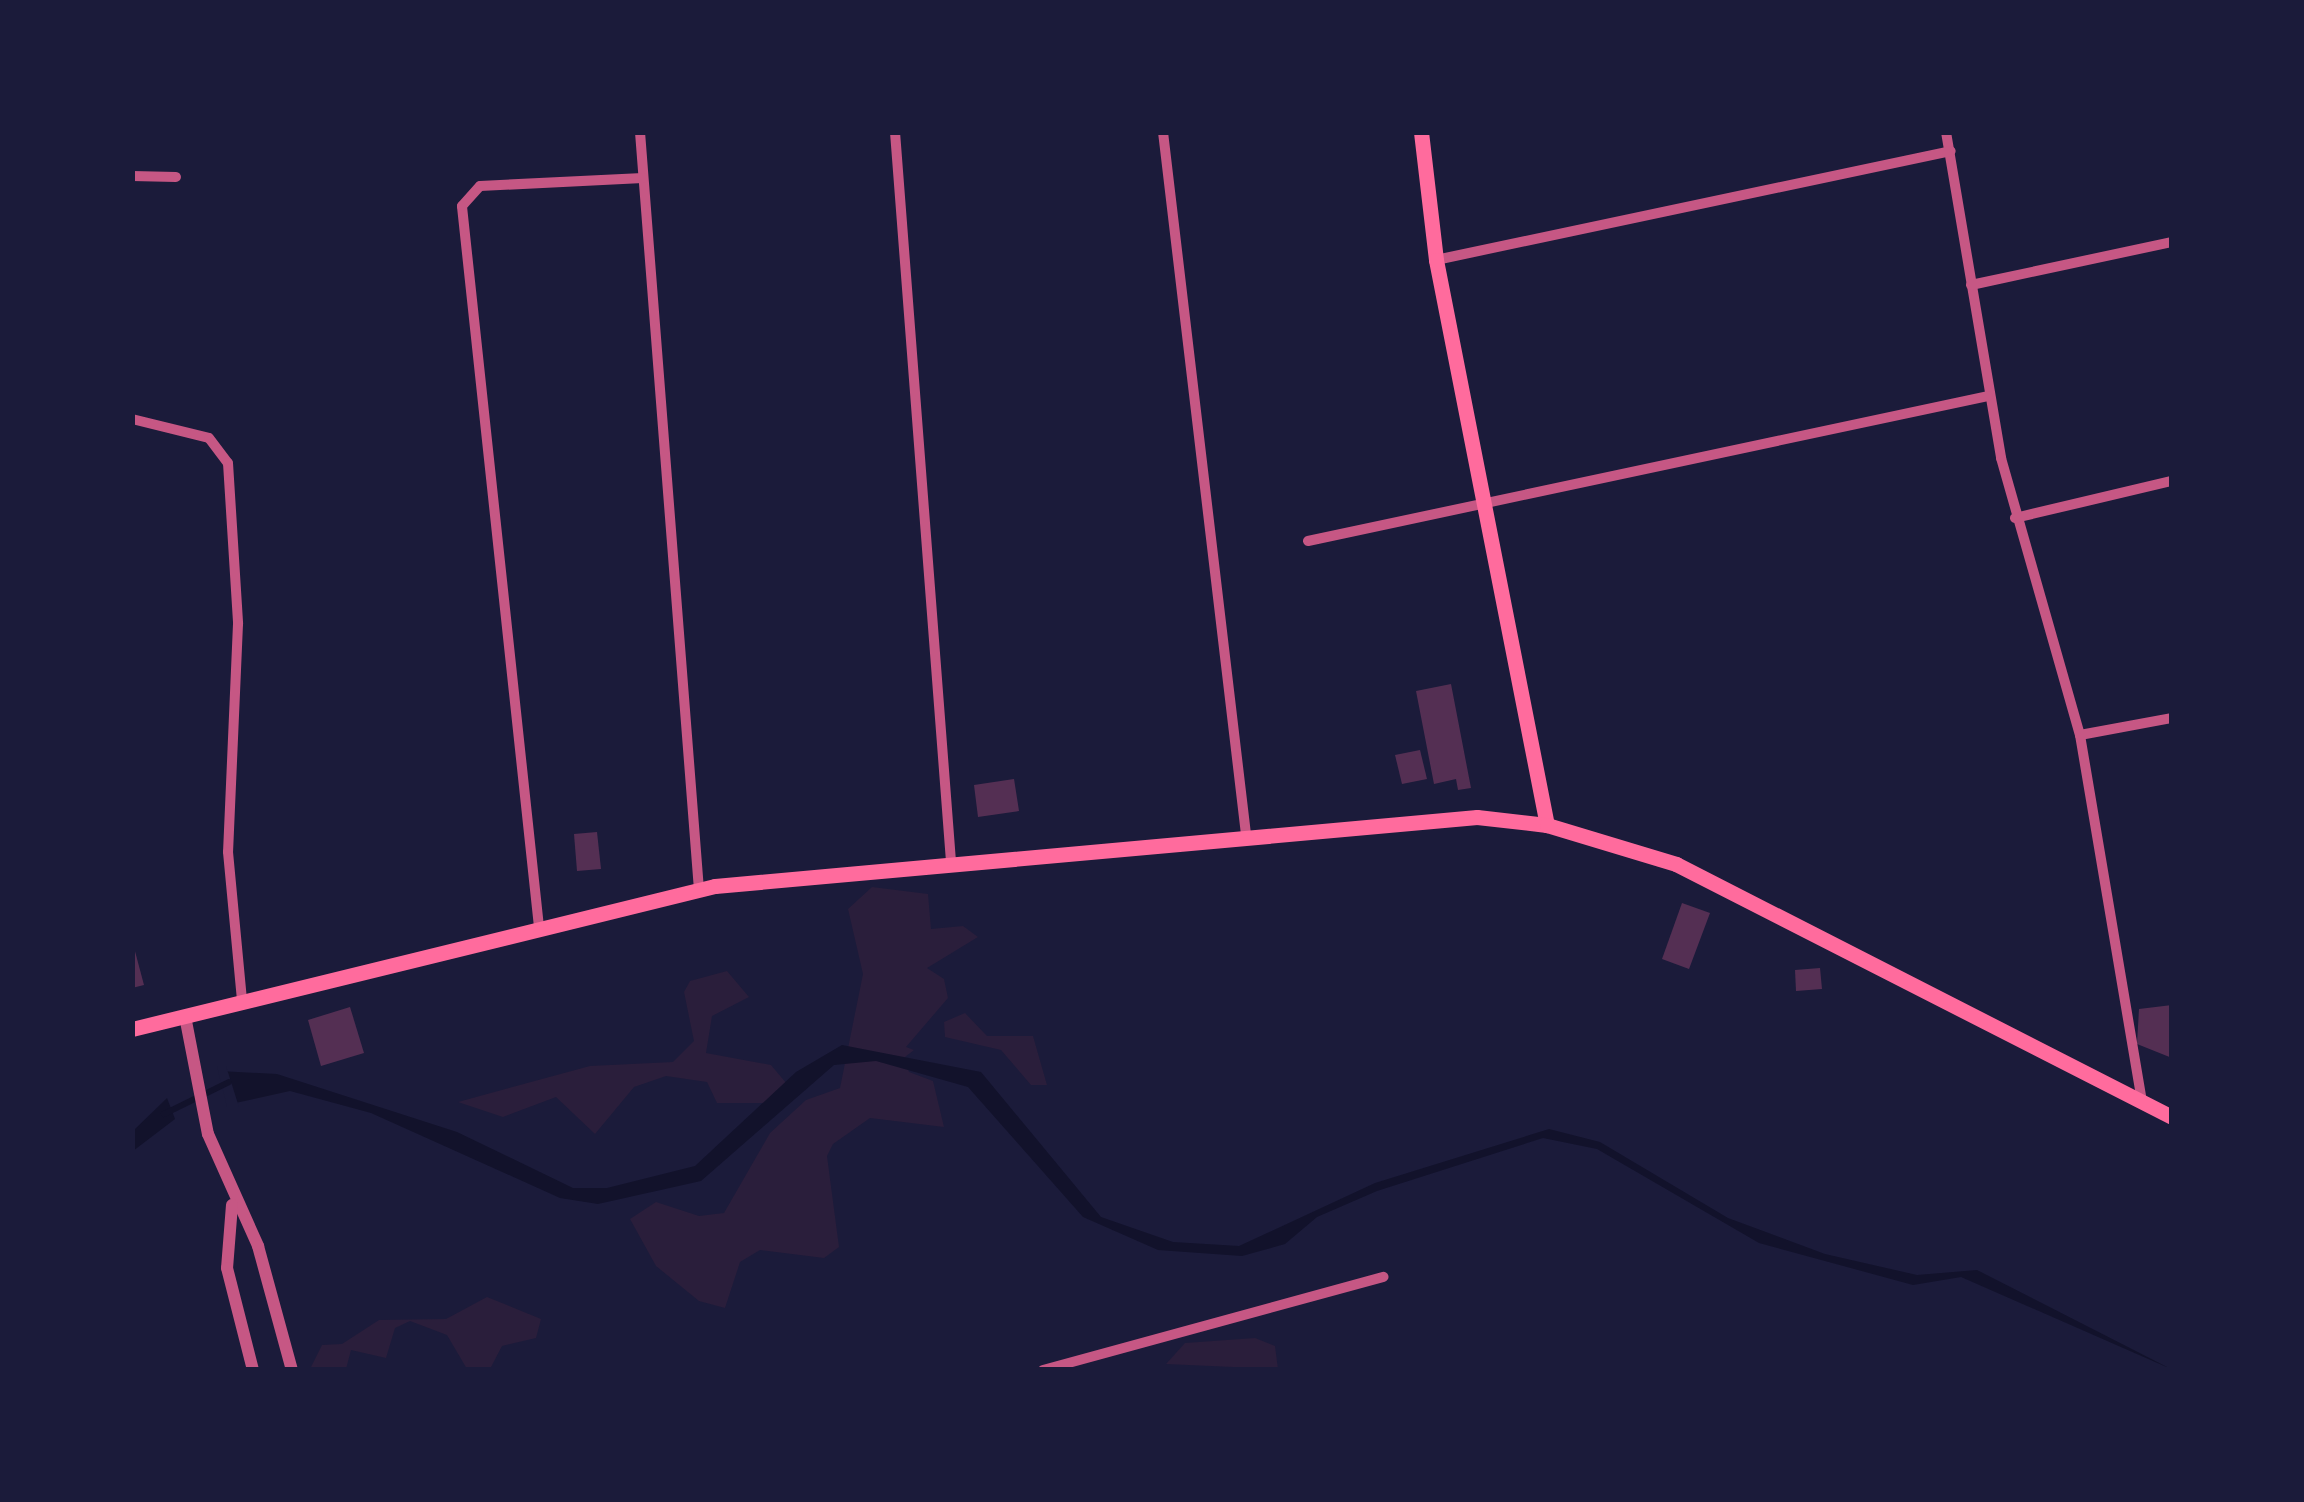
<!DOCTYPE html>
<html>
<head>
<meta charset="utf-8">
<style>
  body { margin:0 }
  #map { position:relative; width:2304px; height:1502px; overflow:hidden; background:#1b1b3a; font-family:Signika,sans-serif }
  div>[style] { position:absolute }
  .green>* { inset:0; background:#2a1e3b }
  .water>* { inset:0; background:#12122b }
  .pier>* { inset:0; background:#1b1b3a }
  .stream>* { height:6px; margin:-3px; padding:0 3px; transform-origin:3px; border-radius:3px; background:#12122b }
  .building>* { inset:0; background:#542f53 }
  .minor>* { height:10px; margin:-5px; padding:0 5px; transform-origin:5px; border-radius:5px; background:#c65784 }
  .tertiary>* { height:12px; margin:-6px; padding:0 6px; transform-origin:6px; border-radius:6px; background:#c65784 }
  .secondary>* { height:15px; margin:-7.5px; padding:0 7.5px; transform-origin:7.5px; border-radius:7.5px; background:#ff6b9d }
  .primary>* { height:15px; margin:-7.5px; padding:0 7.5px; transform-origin:7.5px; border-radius:7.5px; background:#ff6b9d }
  span { translate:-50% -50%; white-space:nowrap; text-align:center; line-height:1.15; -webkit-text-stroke:8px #1b1b3a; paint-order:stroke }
  .frame { position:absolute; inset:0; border:135px solid #1b1b3a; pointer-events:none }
</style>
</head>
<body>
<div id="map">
  <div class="green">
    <div style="clip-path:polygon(872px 887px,928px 894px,931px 929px,963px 926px,978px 937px,927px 968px,944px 979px,948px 998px,906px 1047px,914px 1050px,905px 1057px,909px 1072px,933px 1081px,944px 1127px,870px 1118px,833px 1144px,827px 1156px,839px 1247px,824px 1258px,760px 1250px,740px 1262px,725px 1308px,699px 1301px,656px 1266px,630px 1219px,656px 1202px,699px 1216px,724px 1213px,770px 1133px,806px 1100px,840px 1088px,863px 974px,848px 909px)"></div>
    <div style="clip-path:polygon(727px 971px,749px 997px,712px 1016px,706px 1053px,771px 1065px,787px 1084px,768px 1103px,717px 1103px,707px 1082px,666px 1076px,634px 1087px,595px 1134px,556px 1097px,503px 1117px,458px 1102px,590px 1066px,673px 1062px,694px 1041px,684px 992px,690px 981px)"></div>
    <div style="clip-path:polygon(965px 1013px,987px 1036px,1033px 1036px,1047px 1085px,1031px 1085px,1001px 1050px,945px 1037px,944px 1022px)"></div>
    <div style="clip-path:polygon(487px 1297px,541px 1319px,536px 1338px,502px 1346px,490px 1369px,467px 1369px,447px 1335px,410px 1321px,395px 1328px,386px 1358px,351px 1350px,346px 1369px,310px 1369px,322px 1345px,342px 1344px,379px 1320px,446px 1319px)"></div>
    <div style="clip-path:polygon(1255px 1338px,1275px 1346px,1278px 1369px,1166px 1364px,1185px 1343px)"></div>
  </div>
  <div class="water">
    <div style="clip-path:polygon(842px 1045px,981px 1072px,1101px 1217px,1173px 1242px,1239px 1246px,1375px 1183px,1549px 1129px,1600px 1142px,1728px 1218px,1825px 1254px,1917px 1275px,1977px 1270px,2171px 1369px,1961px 1277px,1913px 1285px,1759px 1243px,1597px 1149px,1543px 1138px,1377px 1191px,1317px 1217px,1285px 1244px,1242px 1256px,1158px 1250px,1083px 1217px,968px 1087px,876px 1061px,834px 1065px,701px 1181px,598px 1204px,560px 1198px,371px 1113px,290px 1091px,231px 1104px,219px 1071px,277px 1074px,457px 1132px,573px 1188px,607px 1188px,695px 1166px,796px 1072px)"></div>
    <div style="clip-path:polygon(167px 1098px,175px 1119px,133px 1151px,133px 1131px)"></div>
  </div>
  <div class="pier">
    <div style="clip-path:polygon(217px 1066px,226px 1066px,239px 1107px,227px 1107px)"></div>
  </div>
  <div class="stream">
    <div style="left:164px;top:1114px;width:72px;rotate:-26.2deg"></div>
  </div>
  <div class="building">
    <div style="clip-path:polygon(1451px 684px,1471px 788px,1458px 790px,1456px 779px,1434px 784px,1416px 691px)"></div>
    <div style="clip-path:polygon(1420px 750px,1427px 779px,1402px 784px,1395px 755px)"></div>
    <div style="clip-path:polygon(1014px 779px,1019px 811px,978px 817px,974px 785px)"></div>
    <div style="clip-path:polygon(597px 832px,601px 869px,577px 871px,574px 834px)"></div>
    <div style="clip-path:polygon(1682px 903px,1710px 913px,1689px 969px,1662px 959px)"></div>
    <div style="clip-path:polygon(132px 940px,144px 985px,132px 988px)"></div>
    <div style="clip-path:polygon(1820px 968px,1822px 989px,1796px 991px,1795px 970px)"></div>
    <div style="clip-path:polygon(2172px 1005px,2172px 1058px,2137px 1044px,2139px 1009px)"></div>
    <div style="clip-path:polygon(350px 1007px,364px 1053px,321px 1066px,308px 1020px)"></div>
  </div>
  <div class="minor">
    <div style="left:640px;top:132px;width:760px;rotate:85.55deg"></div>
    <div style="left:895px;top:132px;width:731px;rotate:85.61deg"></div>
    <div style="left:1163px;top:132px;width:707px;rotate:83.26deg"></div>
    <div style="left:1946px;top:132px;width:331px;rotate:80.4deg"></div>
    <div style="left:2001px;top:458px;width:288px;rotate:74.1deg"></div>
    <div style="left:2080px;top:735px;width:372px;rotate:80.4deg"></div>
    <div style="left:132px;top:176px;width:44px;rotate:1.3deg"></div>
    <div style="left:1436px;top:260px;width:526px;rotate:-11.95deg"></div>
    <div style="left:1971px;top:285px;width:206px;rotate:-12.1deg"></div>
    <div style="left:132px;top:419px;width:79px;rotate:13.9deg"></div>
    <div style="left:209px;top:438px;width:31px;rotate:53deg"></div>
    <div style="left:228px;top:463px;width:161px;rotate:86.4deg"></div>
    <div style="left:238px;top:624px;width:228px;rotate:92.5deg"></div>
    <div style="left:228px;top:852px;width:150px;rotate:84.6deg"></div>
    <div style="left:2015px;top:518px;width:161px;rotate:-13.3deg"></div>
    <div style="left:1308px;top:541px;width:695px;rotate:-12.04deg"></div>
    <div style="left:2080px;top:735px;width:94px;rotate:-10.5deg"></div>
    <div style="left:539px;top:927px;width:725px;rotate:-96.1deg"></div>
    <div style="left:462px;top:206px;width:27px;rotate:-48deg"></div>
    <div style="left:480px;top:186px;width:163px;rotate:-2.8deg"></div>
    <div style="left:1043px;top:1370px;width:353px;rotate:-15.3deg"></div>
  </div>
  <div class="tertiary">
    <div style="left:185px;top:1016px;width:120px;rotate:79deg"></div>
    <div style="left:208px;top:1134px;width:123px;rotate:65.9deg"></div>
    <div style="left:258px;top:1246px;width:129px;rotate:74.7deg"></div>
    <div style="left:232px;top:1205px;width:63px;rotate:94.5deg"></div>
    <div style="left:227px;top:1268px;width:105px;rotate:75.7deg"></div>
  </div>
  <div class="secondary">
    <div style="left:1421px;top:132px;width:129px;rotate:83.3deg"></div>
    <div style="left:1436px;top:260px;width:576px;rotate:78.89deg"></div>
  </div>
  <div class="primary">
    <div style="left:132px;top:1029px;width:600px;rotate:-13.78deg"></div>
    <div style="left:715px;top:886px;width:765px;rotate:-5.17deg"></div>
    <div style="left:1477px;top:817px;width:70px;rotate:6.5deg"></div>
    <div style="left:1547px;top:825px;width:135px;rotate:16.8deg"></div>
    <div style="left:1676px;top:864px;width:557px;rotate:27.03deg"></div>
  </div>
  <div class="frame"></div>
</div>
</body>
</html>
